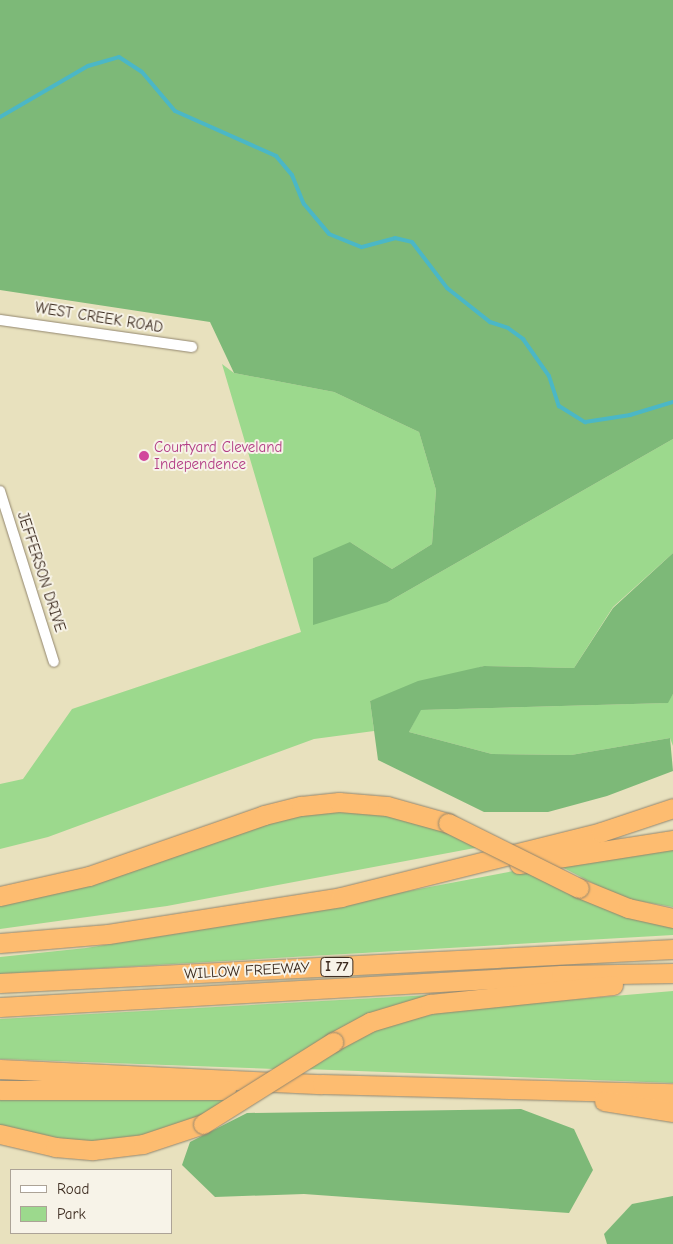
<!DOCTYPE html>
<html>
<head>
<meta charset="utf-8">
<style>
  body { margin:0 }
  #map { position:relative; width:673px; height:1244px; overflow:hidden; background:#e8e1be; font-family:"Comic Neue",sans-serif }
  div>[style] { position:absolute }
  .green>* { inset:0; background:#9cd98d }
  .forest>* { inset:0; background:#7db978 }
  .stream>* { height:4px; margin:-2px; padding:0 2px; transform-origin:2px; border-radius:2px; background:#4bb7c6 }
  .roads { filter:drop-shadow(0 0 1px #92866e) drop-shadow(0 0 1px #92866e) }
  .street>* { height:10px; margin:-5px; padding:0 5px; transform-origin:5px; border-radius:5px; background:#fff }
  .highway>* { height:19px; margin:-9.5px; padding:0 9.5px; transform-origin:9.5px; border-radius:9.5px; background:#fdbc70 }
  .bridges { filter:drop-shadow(0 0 1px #92866e) drop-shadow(0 0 1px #92866e) }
  .highway-bridge>* { height:19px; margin:-9.5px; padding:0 9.5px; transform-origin:9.5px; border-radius:9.5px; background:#fdbc70 }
  .dots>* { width:14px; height:14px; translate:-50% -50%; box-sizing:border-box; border:2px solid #f7f3e8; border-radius:50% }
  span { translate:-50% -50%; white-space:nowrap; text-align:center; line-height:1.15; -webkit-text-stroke:4px #f7f3e8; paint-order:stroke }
  .shield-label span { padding:1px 4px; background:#f7f3e8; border:1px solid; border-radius:4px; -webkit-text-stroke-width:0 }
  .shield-label { font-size:14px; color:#3b2a1e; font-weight:700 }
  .street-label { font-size:15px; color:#3b2a1e }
  .hotel-label { font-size:15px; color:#b23c85 }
  .left { translate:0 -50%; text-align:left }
  .legend { position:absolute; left:10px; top:1169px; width:162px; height:65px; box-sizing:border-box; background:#f7f3e8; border:1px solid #aca397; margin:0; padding:6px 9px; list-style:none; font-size:15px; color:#3b2a1e }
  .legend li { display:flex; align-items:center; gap:10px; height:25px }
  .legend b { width:25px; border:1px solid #aca397 }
</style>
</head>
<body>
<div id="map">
  <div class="green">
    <div style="clip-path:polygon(222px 364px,234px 373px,334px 392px,419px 432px,436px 490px,432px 544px,392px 569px,350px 542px,388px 602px,673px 439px,673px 553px,613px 607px,574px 668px,484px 666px,370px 701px,374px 731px,314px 739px,48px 837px,0 849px,0 784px,23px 779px,72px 709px,301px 632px)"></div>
    <div style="clip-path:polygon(673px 694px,673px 746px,670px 738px,571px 755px,492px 754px,409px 732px,420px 710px,667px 703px)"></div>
    <div style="clip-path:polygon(350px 809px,419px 821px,480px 847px,167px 906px,0 929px,0 904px,285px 817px)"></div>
    <div style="clip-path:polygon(673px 848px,673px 907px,621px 898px,558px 865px)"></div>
    <div style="clip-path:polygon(524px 869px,673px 924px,673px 935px,0 974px,0 957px,86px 948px,223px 926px)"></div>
    <div style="clip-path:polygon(673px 991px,673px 1083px,305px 1069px,365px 1031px,449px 1010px)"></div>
    <div style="clip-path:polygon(448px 994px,275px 1069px,0 1059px,0 1019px)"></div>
    <div style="clip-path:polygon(0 1097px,232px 1098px,202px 1115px,158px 1133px,92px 1144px,0 1128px)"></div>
  </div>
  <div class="forest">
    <div style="clip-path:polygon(0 0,673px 0,673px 439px,388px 602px,313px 625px,313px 558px,350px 542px,392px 569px,432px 544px,436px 490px,419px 432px,334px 392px,234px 373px,210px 322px,0 290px)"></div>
    <div style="clip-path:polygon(673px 553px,673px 694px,668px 703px,421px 710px,409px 732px,492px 754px,571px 755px,670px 738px,673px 771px,607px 796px,548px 812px,484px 812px,378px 760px,370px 701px,418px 681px,484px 666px,574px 668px,613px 608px)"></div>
    <div style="clip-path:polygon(521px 1109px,574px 1129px,593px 1170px,569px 1213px,304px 1194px,215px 1197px,182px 1165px,190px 1142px,247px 1113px)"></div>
    <div style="clip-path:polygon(673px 1196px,673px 1244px,607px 1244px,604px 1234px,632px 1204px)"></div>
  </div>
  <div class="stream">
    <div style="left:0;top:117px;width:102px;rotate:-30.1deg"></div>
    <div style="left:88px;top:66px;width:32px;rotate:-16deg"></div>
    <div style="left:119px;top:57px;width:27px;rotate:33deg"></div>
    <div style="left:142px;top:72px;width:51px;rotate:49.8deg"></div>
    <div style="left:175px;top:111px;width:111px;rotate:24deg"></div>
    <div style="left:276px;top:156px;width:25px;rotate:50deg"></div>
    <div style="left:292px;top:175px;width:31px;rotate:68deg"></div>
    <div style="left:304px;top:204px;width:39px;rotate:50deg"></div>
    <div style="left:329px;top:234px;width:35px;rotate:22deg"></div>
    <div style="left:362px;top:247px;width:34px;rotate:-15deg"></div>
    <div style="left:395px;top:238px;width:17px;rotate:13deg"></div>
    <div style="left:412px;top:242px;width:58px;rotate:52.7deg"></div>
    <div style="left:447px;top:288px;width:55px;rotate:38.3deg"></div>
    <div style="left:490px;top:322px;width:19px;rotate:18deg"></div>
    <div style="left:508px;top:328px;width:19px;rotate:36deg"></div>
    <div style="left:523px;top:339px;width:45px;rotate:54.9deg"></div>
    <div style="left:549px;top:376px;width:32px;rotate:72deg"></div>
    <div style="left:559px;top:406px;width:31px;rotate:32deg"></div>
    <div style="left:585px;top:422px;width:46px;rotate:-8.8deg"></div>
    <div style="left:630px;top:415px;width:45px;rotate:-16.8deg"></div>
  </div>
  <div class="roads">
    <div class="street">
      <div style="left:0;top:320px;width:194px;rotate:8deg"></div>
      <div style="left:0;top:491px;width:179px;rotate:72.5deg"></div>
    </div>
    <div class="highway">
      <div style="left:519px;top:864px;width:156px;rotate:-8.9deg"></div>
      <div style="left:579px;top:888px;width:53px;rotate:22.2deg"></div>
      <div style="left:628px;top:908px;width:46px;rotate:12.5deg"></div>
      <div style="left:0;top:896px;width:91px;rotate:-12.7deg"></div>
      <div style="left:89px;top:876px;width:185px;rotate:-19.2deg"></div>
      <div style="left:264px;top:815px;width:38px;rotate:-14deg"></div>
      <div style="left:301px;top:806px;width:38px;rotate:-6deg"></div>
      <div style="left:339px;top:802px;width:48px;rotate:4.8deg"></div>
      <div style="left:387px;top:806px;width:63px;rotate:15.6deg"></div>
      <div style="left:0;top:943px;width:108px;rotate:-4.8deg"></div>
      <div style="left:108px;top:934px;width:236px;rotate:-9deg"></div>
      <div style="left:341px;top:897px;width:268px;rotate:-14deg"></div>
      <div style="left:601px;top:832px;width:76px;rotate:-18.4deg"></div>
      <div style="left:0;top:983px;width:674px;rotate:-2.89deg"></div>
      <div style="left:0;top:1007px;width:562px;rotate:-3.26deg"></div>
      <div style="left:561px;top:975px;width:112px;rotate:-1deg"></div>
      <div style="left:333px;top:1042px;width:42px;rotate:-28.4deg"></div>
      <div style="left:370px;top:1022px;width:63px;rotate:-16.7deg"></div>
      <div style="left:430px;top:1004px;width:184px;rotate:-5.9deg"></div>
      <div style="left:0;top:1069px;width:322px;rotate:2.7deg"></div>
      <div style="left:322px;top:1084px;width:351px;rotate:1.5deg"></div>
      <div style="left:0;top:1090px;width:226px"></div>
      <div style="left:604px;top:1101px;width:70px;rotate:9.1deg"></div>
      <div style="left:0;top:1134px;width:57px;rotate:13.3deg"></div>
      <div style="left:55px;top:1147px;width:38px;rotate:5deg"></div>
      <div style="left:93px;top:1150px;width:50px;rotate:-6.8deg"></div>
      <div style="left:143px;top:1144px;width:63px;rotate:-18.4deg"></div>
    </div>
  </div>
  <div class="bridges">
    <div class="highway-bridge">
      <div style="left:448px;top:823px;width:146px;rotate:26.4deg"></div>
      <div style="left:203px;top:1124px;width:154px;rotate:-32.2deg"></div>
    </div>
  </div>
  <div class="dots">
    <div style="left:144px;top:456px;background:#d1479c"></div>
  </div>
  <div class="shield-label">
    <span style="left:337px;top:967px">I 77</span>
  </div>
  <div class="street-label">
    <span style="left:99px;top:318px;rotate:9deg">WEST CREEK ROAD</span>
    <span style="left:41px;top:572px;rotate:72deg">JEFFERSON DRIVE</span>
    <span style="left:247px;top:971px;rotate:-3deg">WILLOW FREEWAY</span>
  </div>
  <div class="hotel-label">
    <span class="left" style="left:154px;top:456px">Courtyard Cleveland<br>Independence</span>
  </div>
  <ul class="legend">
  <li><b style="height:6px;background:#fff"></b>Road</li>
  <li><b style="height:14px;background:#9cd98d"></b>Park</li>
  </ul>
</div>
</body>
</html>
